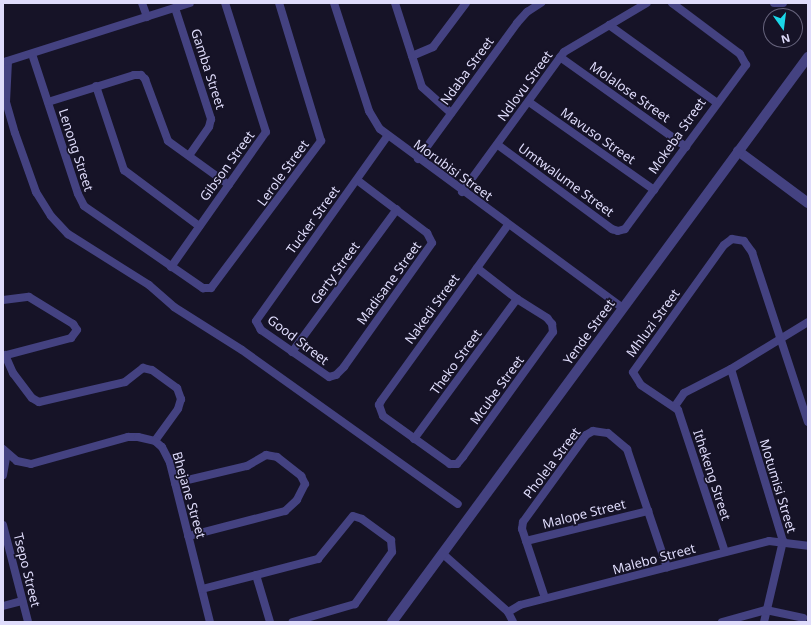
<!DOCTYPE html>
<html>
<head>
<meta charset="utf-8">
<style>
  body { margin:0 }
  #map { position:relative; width:811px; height:625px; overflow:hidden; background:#161327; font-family:"Noto Sans",sans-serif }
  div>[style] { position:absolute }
  .minor>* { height:8px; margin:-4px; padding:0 4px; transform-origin:4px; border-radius:4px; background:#444281 }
  .tertiary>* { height:10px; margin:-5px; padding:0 5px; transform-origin:5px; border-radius:5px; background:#444281 }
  span { translate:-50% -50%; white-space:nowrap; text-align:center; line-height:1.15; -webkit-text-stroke:3.5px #161327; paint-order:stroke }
  .street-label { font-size:13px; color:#dfdcfb }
  .frame { position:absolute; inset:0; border:4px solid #dfdcfb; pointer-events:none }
  .north { position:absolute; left:763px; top:8px; width:40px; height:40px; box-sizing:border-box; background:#161327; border:1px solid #66637c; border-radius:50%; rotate:166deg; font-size:11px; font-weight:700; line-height:16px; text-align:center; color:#dfdcfb }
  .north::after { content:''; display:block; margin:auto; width:14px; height:18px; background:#1bd7e8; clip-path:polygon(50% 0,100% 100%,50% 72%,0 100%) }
</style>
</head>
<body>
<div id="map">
  <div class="minor">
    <div style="left:142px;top:3px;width:15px;rotate:70deg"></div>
    <div style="left:334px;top:3px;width:114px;rotate:72deg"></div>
    <div style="left:369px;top:111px;width:21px;rotate:59deg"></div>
    <div style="left:380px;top:129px;width:302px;rotate:36.4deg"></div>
    <div style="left:395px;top:3px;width:88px;rotate:72.2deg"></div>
    <div style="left:422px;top:87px;width:39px;rotate:42deg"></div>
    <div style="left:774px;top:3px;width:9px"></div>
    <div style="left:175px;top:8px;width:117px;rotate:72deg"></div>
    <div style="left:211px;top:119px;width:8px;rotate:104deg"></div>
    <div style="left:209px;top:127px;width:35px;rotate:125deg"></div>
    <div style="left:609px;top:25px;width:133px;rotate:35.8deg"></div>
    <div style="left:32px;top:54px;width:147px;rotate:71.8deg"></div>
    <div style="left:78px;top:194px;width:13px;rotate:63deg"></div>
    <div style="left:84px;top:206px;width:145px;rotate:34.6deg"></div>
    <div style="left:203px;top:288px;width:8px"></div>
    <div style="left:211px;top:288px;width:184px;rotate:-53.2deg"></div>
    <div style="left:321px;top:141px;width:144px;rotate:-106.9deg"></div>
    <div style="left:412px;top:56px;width:23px;rotate:-23deg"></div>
    <div style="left:433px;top:47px;width:55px;rotate:-53.1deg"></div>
    <div style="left:560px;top:57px;width:155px;rotate:35.5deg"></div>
    <div style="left:8px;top:61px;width:41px;rotate:92.8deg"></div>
    <div style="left:6px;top:102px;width:32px;rotate:74deg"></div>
    <div style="left:15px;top:133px;width:63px;rotate:70.4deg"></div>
    <div style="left:36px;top:192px;width:28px;rotate:58deg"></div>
    <div style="left:51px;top:216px;width:25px;rotate:47deg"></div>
    <div style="left:68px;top:234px;width:96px;rotate:32.2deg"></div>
    <div style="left:149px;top:285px;width:33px;rotate:41deg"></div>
    <div style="left:174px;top:307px;width:80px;rotate:32.3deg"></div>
    <div style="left:242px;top:350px;width:265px;rotate:35.5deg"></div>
    <div style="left:4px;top:62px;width:195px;rotate:-17.6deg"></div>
    <div style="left:96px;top:86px;width:89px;rotate:71.6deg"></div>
    <div style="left:124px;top:170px;width:94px;rotate:36.7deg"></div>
    <div style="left:48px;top:102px;width:90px;rotate:-17.4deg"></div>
    <div style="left:134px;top:75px;width:7px"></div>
    <div style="left:141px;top:75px;width:6px;rotate:45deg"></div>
    <div style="left:145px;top:79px;width:66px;rotate:69.6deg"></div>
    <div style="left:168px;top:141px;width:75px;rotate:35.8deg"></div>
    <div style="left:529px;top:102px;width:153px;rotate:35.1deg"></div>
    <div style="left:498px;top:145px;width:142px;rotate:36.4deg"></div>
    <div style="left:612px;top:229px;width:6px;rotate:18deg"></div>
    <div style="left:618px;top:231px;width:7px;rotate:-16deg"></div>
    <div style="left:625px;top:229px;width:204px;rotate:-53.6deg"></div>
    <div style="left:746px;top:65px;width:13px;rotate:-119deg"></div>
    <div style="left:740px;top:54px;width:85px;rotate:-143.1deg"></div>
    <div style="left:418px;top:159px;width:168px;rotate:-53.9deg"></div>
    <div style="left:517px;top:23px;width:15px;rotate:-48deg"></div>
    <div style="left:527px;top:12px;width:17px;rotate:-33deg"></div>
    <div style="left:357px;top:180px;width:88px;rotate:37.1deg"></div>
    <div style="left:427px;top:233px;width:11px;rotate:63deg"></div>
    <div style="left:432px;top:243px;width:152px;rotate:125.4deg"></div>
    <div style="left:344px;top:367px;width:11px;rotate:135deg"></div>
    <div style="left:336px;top:375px;width:7px;rotate:164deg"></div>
    <div style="left:329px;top:377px;width:83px;rotate:-145.3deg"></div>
    <div style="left:261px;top:330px;width:10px;rotate:-119deg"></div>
    <div style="left:256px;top:321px;width:226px;rotate:-54.6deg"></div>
    <div style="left:462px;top:192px;width:173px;rotate:-53.9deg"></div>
    <div style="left:564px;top:52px;width:96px;rotate:-30.6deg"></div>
    <div style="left:171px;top:267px;width:165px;rotate:-54.9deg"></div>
    <div style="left:266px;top:132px;width:135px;rotate:-107.6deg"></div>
    <div style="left:477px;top:268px;width:51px;rotate:37.8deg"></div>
    <div style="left:517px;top:299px;width:36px;rotate:32deg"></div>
    <div style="left:547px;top:318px;width:8px;rotate:50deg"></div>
    <div style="left:552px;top:324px;width:8px;rotate:83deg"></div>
    <div style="left:553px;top:332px;width:154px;rotate:125.8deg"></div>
    <div style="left:463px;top:457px;width:9px;rotate:131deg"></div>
    <div style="left:457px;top:464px;width:7px;rotate:180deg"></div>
    <div style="left:450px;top:464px;width:82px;rotate:-144.4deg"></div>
    <div style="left:383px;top:416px;width:12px;rotate:-110deg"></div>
    <div style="left:379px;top:405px;width:4px;rotate:-63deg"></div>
    <div style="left:381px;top:401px;width:217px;rotate:-54.2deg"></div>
    <div style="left:3px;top:300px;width:26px;rotate:-7deg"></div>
    <div style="left:29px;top:297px;width:52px;rotate:31.5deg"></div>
    <div style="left:73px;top:324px;width:7px;rotate:56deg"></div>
    <div style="left:77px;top:330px;width:10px;rotate:127deg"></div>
    <div style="left:71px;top:338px;width:70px;rotate:165.2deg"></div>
    <div style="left:292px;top:352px;width:177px;rotate:-53.7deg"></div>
    <div style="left:5px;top:355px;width:20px;rotate:66deg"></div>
    <div style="left:13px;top:373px;width:31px;rotate:53deg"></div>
    <div style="left:32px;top:398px;width:8px;rotate:30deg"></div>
    <div style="left:39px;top:402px;width:88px;rotate:-13.1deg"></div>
    <div style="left:125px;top:382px;width:23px;rotate:-38deg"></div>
    <div style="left:143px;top:368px;width:9px;rotate:13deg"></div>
    <div style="left:152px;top:370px;width:31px;rotate:36deg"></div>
    <div style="left:177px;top:388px;width:12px;rotate:70deg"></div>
    <div style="left:181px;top:399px;width:10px;rotate:107deg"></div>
    <div style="left:178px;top:409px;width:39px;rotate:126deg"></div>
    <div style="left:731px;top:369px;width:180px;rotate:73.2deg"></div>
    <div style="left:783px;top:541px;width:83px;rotate:103.2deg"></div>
    <div style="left:675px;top:406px;width:16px;rotate:-55deg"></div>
    <div style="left:684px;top:393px;width:53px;rotate:-27.1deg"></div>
    <div style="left:731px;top:369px;width:90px;rotate:-31.4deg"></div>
    <div style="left:414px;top:439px;width:174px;rotate:-53.7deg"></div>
    <div style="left:3px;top:449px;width:18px;rotate:41deg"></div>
    <div style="left:17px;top:461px;width:14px;rotate:12deg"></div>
    <div style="left:31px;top:464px;width:101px;rotate:-15.6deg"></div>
    <div style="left:128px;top:437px;width:10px"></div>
    <div style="left:138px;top:437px;width:17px;rotate:13deg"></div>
    <div style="left:155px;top:441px;width:9px;rotate:41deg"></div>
    <div style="left:162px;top:447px;width:18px;rotate:63deg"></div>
    <div style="left:170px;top:463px;width:164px;rotate:75.9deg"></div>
    <div style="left:3px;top:475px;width:22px;rotate:-80deg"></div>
    <div style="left:175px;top:483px;width:74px;rotate:-13.3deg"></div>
    <div style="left:247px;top:466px;width:22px;rotate:-30deg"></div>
    <div style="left:266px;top:455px;width:11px;rotate:10deg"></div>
    <div style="left:277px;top:457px;width:31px;rotate:38deg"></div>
    <div style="left:301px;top:476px;width:9px;rotate:63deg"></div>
    <div style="left:305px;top:484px;width:18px;rotate:117deg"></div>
    <div style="left:297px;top:500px;width:16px;rotate:137deg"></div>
    <div style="left:285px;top:511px;width:100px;rotate:165.5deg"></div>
    <div style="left:3px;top:525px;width:100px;rotate:75.5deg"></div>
    <div style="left:526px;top:541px;width:126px;rotate:-13.8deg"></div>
    <div style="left:725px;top:552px;width:150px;rotate:-108.3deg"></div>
    <div style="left:678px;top:410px;width:45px;rotate:-146deg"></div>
    <div style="left:641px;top:385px;width:15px;rotate:-122deg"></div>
    <div style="left:633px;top:372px;width:156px;rotate:-54.4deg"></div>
    <div style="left:724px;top:245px;width:10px;rotate:-37deg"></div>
    <div style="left:732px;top:239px;width:12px;rotate:9deg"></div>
    <div style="left:744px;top:241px;width:14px;rotate:54deg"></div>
    <div style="left:752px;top:252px;width:179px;rotate:71.8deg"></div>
    <div style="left:443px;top:554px;width:87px;rotate:41.7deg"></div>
    <div style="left:508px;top:612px;width:11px;rotate:63deg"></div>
    <div style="left:256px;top:575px;width:49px;rotate:73.4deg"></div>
    <div style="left:202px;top:589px;width:120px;rotate:-14.5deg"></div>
    <div style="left:318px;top:559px;width:55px;rotate:-50.9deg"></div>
    <div style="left:353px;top:516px;width:9px;rotate:18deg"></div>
    <div style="left:362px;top:519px;width:36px;rotate:36deg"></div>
    <div style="left:391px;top:540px;width:12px;rotate:85deg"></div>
    <div style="left:392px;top:552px;width:64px;rotate:125.4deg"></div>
    <div style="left:355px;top:604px;width:65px;rotate:163.8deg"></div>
    <div style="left:545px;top:598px;width:73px;rotate:-108.4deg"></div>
    <div style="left:522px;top:529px;width:7px;rotate:-82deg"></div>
    <div style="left:523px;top:522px;width:107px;rotate:-54.1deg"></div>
    <div style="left:586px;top:435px;width:8px;rotate:-30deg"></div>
    <div style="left:593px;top:431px;width:15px;rotate:8deg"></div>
    <div style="left:608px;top:433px;width:25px;rotate:40deg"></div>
    <div style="left:627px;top:449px;width:125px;rotate:71.3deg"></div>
    <div style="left:3px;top:606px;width:20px;rotate:-15deg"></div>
    <div style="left:508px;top:612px;width:14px;rotate:-30deg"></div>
    <div style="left:520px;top:605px;width:257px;rotate:-14.4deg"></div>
    <div style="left:769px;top:541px;width:39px;rotate:7deg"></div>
    <div style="left:722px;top:622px;width:46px;rotate:-15.3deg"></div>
    <div style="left:766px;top:610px;width:38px;rotate:12deg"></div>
  </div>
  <div class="tertiary">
    <div style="left:738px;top:151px;width:87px;rotate:36.6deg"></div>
    <div style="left:392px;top:622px;width:702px;rotate:-53.64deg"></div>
  </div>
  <div class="street-label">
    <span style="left:208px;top:69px;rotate:72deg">Gamba Street</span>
    <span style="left:467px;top:71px;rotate:-54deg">Ndaba Street</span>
    <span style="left:525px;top:86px;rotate:-54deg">Ndlovu Street</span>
    <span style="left:630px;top:92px;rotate:35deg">Molalose Street</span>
    <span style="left:598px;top:136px;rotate:35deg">Mavuso Street</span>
    <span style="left:677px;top:136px;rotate:-55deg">Mokeba Street</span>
    <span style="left:76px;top:150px;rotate:72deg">Lenong Street</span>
    <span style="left:227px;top:166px;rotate:-54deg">Gibson Street</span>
    <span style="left:453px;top:170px;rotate:36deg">Morubisi Street</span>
    <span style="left:283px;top:173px;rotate:-54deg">Lerole Street</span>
    <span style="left:566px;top:180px;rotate:36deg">Umtwalume Street</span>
    <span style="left:313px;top:220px;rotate:-54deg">Tucker Street</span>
    <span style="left:335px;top:273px;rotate:-54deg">Gerty Street</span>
    <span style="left:389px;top:283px;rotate:-54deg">Madisane Street</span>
    <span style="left:432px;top:309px;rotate:-54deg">Nakedi Street</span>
    <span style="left:653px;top:323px;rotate:-54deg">Mhluzi Street</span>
    <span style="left:589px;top:332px;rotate:-54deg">Yende Street</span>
    <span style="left:298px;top:340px;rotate:37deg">Good Street</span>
    <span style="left:456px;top:362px;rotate:-54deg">Theko Street</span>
    <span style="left:497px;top:390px;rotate:-54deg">Mcube Street</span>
    <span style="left:552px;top:463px;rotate:-53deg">Pholela Street</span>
    <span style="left:712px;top:475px;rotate:72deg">Ithekeng Street</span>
    <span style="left:778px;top:486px;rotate:73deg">Motumisi Street</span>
    <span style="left:189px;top:495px;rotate:74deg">Bhejane Street</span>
    <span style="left:584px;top:514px;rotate:-14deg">Malope Street</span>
    <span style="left:654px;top:559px;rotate:-15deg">Malebo Street</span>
    <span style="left:27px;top:570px;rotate:76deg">Tsepo Street</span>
  </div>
  <div class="frame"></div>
  <div class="north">N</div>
</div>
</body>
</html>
